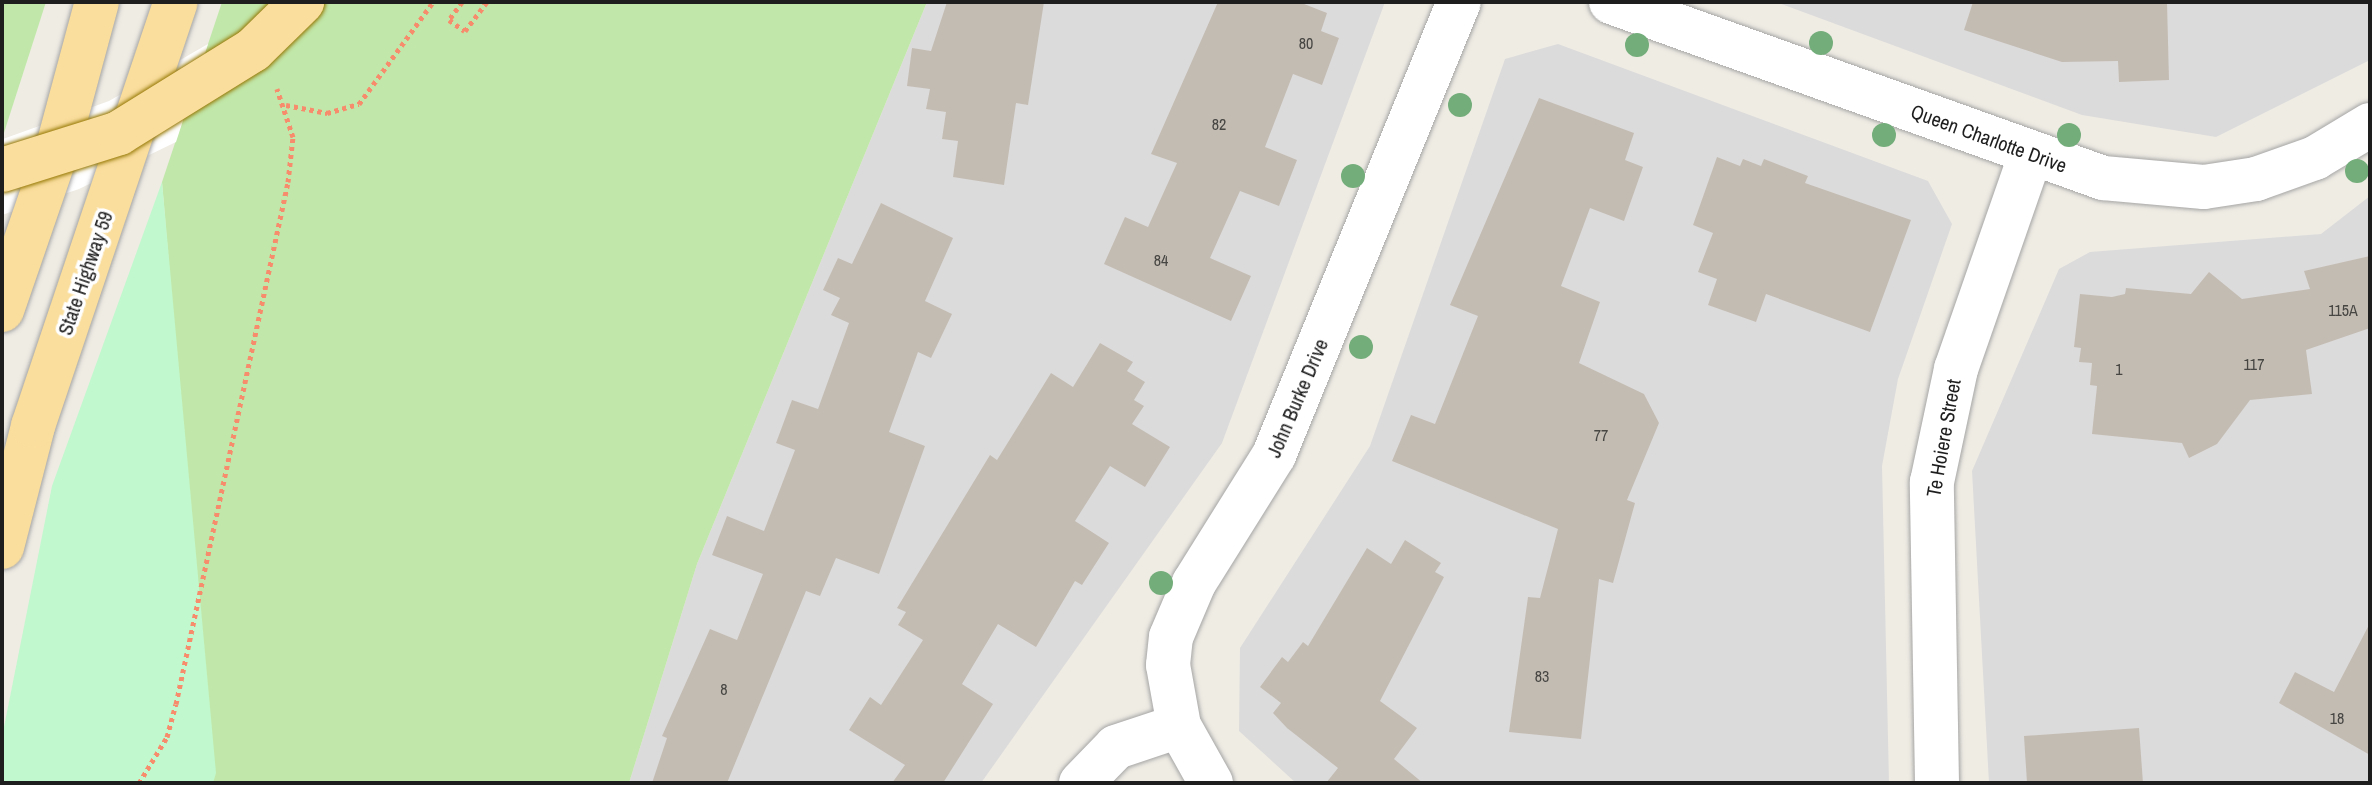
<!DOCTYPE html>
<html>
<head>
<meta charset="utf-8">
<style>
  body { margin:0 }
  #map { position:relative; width:2372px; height:785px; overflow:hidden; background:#efece4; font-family:"Archivo Narrow",sans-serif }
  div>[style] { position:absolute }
  .residential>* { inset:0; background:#dcdbdb }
  .grass>* { inset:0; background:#c1e8aa }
  .park>* { inset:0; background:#c1f8cd }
  .pier>* { inset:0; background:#fff }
  .building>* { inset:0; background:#c3bcb3 }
  .path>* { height:5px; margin-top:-2.5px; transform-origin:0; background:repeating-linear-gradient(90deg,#f78c6c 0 4px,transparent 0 8px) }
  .roads { filter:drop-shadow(0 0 2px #a5a5a5) drop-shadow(0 0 2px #a5a5a5) }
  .street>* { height:44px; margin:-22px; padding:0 22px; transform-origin:22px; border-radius:22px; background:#fff }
  .primary>* { height:44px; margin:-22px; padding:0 22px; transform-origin:22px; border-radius:22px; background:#fade9d }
  .bridges { filter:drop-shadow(0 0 2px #957702) drop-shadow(0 0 2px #957702) }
  .primary-bridge>* { height:44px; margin:-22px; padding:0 22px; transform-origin:22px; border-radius:22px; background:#fade9d }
  .trees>* { width:24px; height:24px; margin:-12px; border-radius:50%; background:#73ad7a }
  span { translate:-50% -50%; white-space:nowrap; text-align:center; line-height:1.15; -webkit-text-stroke:7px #fff; paint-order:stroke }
  .number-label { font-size:16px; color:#474643 }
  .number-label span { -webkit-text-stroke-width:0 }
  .street-label { font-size:20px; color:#1e1e1e }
  .frame { position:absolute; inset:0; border:4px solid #1e1e1e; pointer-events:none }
</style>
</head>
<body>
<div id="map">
  <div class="residential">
    <div style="clip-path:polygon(927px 2px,1385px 2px,1222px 443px,981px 783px,629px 783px,697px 564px)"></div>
    <div style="clip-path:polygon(1776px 2px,2370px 2px,2370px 60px,2216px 137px,2082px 115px)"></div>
    <div style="clip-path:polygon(1558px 44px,1928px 181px,1952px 224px,1898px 379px,1882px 466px,1889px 783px,1296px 783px,1239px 731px,1240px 648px,1370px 446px,1505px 59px)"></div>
    <div style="clip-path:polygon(2370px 196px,2370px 783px,1989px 783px,1972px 471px,2059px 269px,2090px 252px,2321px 234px)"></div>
  </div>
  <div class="grass">
    <div style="clip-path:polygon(2px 2px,46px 2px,2px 139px)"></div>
    <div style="clip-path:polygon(222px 2px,927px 2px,697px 564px,629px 783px,213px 783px,162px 182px)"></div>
  </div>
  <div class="park">
    <div style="clip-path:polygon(162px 182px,216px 773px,213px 783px,2px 783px,2px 737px,52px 486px)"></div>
  </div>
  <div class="pier">
    <div style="clip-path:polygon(208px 44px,176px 142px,79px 189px,2px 215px,3px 139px,109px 101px)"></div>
  </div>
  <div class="building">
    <div style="clip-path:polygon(947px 2px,1044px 2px,1028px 105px,1016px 103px,1004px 185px,953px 177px,958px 141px,942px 139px,946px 112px,926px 109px,930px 89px,907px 86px,912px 48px,931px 51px)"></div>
    <div style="clip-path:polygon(1218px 2px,1299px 2px,1327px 13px,1321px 31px,1339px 38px,1322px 85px,1293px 74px,1265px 147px,1297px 160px,1279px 206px,1240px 191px,1210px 258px,1251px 276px,1231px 321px,1104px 264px,1125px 217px,1148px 227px,1177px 163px,1151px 154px)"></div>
    <div style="clip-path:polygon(1973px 2px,2167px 2px,2169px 80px,2119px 82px,2118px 61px,2062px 62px,1964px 30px)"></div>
    <div style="clip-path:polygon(1539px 98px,1634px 133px,1625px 160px,1643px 167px,1624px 221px,1590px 208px,1561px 286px,1600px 302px,1579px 363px,1644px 394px,1659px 423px,1627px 500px,1635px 503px,1613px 583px,1599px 579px,1581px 739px,1509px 732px,1528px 597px,1540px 598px,1558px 529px,1392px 461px,1411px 415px,1435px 424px,1478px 316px,1450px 305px)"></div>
    <div style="clip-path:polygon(1717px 157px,1740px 166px,1743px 159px,1761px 166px,1764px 159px,1808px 176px,1805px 183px,1911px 220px,1870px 332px,1766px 294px,1756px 322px,1708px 305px,1717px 279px,1698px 272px,1713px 233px,1693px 225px)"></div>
    <div style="clip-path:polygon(881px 203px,953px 238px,925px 301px,952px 314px,931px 358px,918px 352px,889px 432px,925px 446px,879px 574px,836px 558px,820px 596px,806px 591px,727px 783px,652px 783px,667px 738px,662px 736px,710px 629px,737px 640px,763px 574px,712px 555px,727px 516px,764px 531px,795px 450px,776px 443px,792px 400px,818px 409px,849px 323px,831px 315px,840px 298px,823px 290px,838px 258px,852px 264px)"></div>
    <div style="clip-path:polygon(2370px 256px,2370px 328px,2306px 350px,2312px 394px,2250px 400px,2217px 444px,2189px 458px,2182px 443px,2092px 434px,2097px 386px,2090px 385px,2092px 363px,2079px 362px,2081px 348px,2074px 347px,2080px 294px,2112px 297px,2125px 294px,2126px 288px,2191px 294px,2209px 272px,2242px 299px,2310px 289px,2304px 271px)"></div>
    <div style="clip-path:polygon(1100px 343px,1133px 362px,1127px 371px,1145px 382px,1134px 400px,1144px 406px,1132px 424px,1170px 447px,1145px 487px,1110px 466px,1075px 521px,1109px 543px,1082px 585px,1075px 581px,1036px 647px,998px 624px,962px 684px,993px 704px,943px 783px,892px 783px,905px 765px,849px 730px,870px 697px,881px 705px,923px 640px,898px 625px,906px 612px,897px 608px,990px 455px,997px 460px,1051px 373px,1073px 387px)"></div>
    <div style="clip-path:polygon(1405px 540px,1441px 563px,1435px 572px,1444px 577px,1380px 701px,1417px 728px,1394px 759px,1423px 783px,1326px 783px,1338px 768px,1287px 728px,1273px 713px,1281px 703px,1260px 687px,1282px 657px,1288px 662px,1303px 642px,1308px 646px,1367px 548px,1391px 564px)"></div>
    <div style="clip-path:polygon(2370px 623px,2370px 755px,2279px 703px,2295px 672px,2334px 692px)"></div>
    <div style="clip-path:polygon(2139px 728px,2143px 783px,2027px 783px,2024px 736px)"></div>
  </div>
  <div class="path">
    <div style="left:462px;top:2px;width:22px;rotate:126deg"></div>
    <div style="left:449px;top:20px;width:19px;rotate:35deg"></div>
    <div style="left:465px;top:31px;width:36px;rotate:-53deg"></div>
    <div style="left:286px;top:105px;width:42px;rotate:11deg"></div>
    <div style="left:327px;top:113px;width:33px;rotate:-16deg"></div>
    <div style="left:359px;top:104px;width:126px;rotate:-54deg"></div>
    <div style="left:139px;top:783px;width:54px;rotate:-58.7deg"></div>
    <div style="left:167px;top:737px;width:34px;rotate:-75deg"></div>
    <div style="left:176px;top:704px;width:534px;rotate:-77.89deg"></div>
    <div style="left:288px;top:182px;width:45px;rotate:-83.7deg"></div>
    <div style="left:293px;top:137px;width:51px;rotate:-108.4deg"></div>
  </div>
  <div class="roads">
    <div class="street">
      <div style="left:1611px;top:2px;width:523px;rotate:19.68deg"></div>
      <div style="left:2103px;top:178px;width:101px;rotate:5.1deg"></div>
      <div style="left:2204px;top:187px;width:53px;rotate:-8.7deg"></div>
      <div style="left:2256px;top:179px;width:63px;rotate:-19.6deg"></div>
      <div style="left:2315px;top:158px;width:64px;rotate:-31deg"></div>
      <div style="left:1081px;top:783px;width:50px;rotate:-45.8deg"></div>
      <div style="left:1116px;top:747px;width:66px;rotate:-18.4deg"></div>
      <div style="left:1211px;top:783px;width:65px;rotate:-119.3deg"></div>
      <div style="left:1179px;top:726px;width:62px;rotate:-100.2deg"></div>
      <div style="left:1168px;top:665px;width:28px;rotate:-84deg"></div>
      <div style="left:1171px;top:637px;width:59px;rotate:-66.9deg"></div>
      <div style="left:1194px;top:583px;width:151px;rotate:-58deg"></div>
      <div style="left:1274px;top:455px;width:489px;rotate:-67.8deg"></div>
      <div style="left:1937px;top:783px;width:301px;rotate:-91deg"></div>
      <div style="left:1932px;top:482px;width:116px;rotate:-78deg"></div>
      <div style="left:1956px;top:369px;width:228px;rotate:-70.8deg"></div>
    </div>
    <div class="primary">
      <div style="left:2px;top:310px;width:169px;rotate:-71deg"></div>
      <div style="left:57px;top:150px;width:153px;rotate:-74.9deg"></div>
      <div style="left:2px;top:547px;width:125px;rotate:-75.6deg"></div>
      <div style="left:33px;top:426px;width:447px;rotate:-71.4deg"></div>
    </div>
  </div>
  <div class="bridges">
    <div class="primary-bridge">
      <div style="left:2px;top:170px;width:123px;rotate:-17.5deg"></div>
      <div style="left:119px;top:133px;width:158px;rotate:-31.8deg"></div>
      <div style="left:253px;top:50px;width:69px;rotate:-44.4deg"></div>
    </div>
  </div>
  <div class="trees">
    <div style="left:1821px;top:43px"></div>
    <div style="left:1637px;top:45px"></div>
    <div style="left:1460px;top:105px"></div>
    <div style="left:1884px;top:135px"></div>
    <div style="left:2069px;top:135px"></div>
    <div style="left:2357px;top:171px"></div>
    <div style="left:1353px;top:176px"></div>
    <div style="left:1361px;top:347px"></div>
    <div style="left:1161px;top:583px"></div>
  </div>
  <div class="number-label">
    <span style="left:1306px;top:43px">80</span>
    <span style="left:1219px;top:124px">82</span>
    <span style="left:1161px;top:260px">84</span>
    <span style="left:2343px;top:310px">115A</span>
    <span style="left:2254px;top:364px">117</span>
    <span style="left:2119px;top:369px">1</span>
    <span style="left:1601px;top:435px">77</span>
    <span style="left:1542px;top:676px">83</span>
    <span style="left:724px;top:689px">8</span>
    <span style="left:2337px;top:718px">18</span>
  </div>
  <div class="street-label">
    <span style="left:1989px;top:138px;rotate:20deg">Queen Charlotte Drive</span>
    <span style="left:85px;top:273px;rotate:-71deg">State Highway 59</span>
    <span style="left:1297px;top:398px;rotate:-67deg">John Burke Drive</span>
    <span style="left:1943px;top:438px;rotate:-80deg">Te Hoiere Street</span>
  </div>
  <div class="frame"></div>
</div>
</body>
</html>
